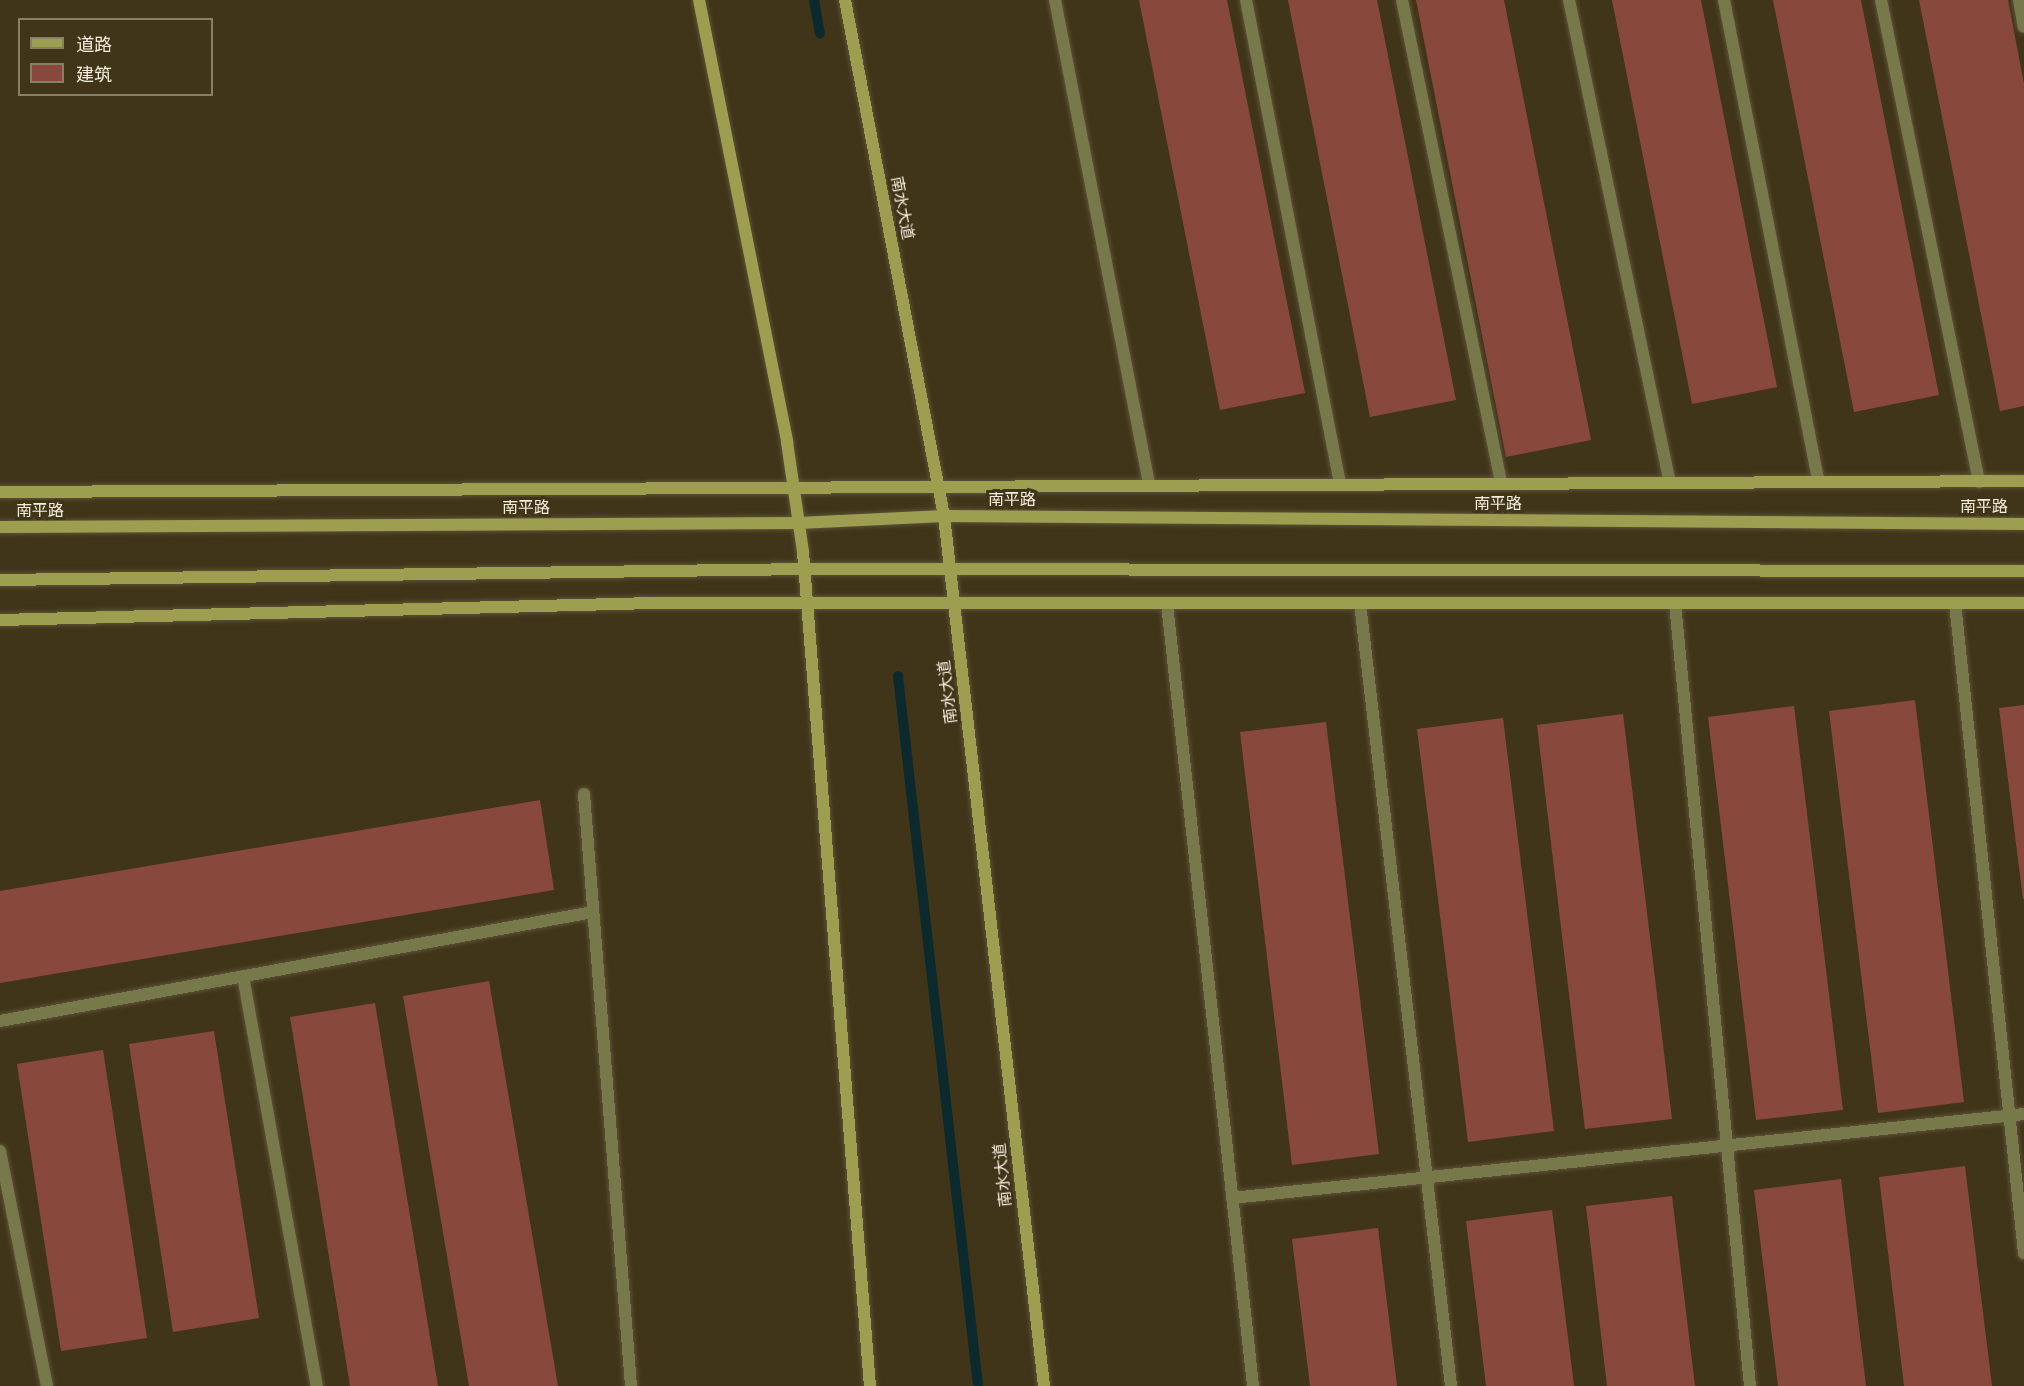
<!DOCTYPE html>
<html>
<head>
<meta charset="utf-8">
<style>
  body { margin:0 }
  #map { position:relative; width:2024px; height:1386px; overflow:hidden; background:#403519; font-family:"Fira Sans","Noto Sans SC",sans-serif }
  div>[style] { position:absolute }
  .stream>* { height:10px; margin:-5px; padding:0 5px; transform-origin:5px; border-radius:5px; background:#0c2a2d }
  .building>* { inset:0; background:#88493c }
  .roads { filter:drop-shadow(0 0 2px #5d5238) drop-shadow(0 0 2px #5d5238) }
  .lane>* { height:12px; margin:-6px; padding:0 6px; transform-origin:6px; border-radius:6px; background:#78794a }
  .street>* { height:12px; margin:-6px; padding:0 6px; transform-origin:6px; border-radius:6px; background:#78794a }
  .secondary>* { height:12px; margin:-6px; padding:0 6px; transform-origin:6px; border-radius:6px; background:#9d9e50 }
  span { translate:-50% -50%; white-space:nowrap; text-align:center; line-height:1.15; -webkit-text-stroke:6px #403519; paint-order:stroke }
  .street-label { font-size:16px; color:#f4eddd }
  .legend { position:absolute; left:18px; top:18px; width:195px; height:78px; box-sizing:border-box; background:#403519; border:2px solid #887f67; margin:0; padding:8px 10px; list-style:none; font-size:18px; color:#f4eddd }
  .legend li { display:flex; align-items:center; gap:12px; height:30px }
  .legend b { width:30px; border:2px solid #887f67 }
</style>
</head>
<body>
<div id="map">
  <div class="stream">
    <div style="left:814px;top:0;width:34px;rotate:80deg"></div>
    <div style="left:898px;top:676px;width:714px;rotate:83.57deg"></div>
  </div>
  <div class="building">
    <div style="clip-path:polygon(1139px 0,1227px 0,1305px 393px,1220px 410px)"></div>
    <div style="clip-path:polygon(1288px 0,1377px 0,1456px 400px,1370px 417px)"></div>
    <div style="clip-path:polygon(1416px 0,1504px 0,1591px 440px,1506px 457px)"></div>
    <div style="clip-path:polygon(1612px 0,1701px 0,1777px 387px,1692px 404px)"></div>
    <div style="clip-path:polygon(1773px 0,1861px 0,1939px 395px,1854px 412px)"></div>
    <div style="clip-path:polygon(1919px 0,2008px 0,2024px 84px,2024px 406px,2000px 411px)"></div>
    <div style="clip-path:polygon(1915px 700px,1964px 1102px,1878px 1113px,1829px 711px)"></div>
    <div style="clip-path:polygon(2024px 705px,2024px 899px,2023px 899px,1999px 708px)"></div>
    <div style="clip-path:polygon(1794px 706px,1843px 1110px,1756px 1120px,1708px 717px)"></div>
    <div style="clip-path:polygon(1623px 714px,1672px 1119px,1585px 1129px,1537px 725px)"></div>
    <div style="clip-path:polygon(1503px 718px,1554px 1131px,1468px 1142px,1417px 729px)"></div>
    <div style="clip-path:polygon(1326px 722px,1379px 1154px,1292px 1165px,1240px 732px)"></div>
    <div style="clip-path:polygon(540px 800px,554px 890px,0 983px,0 891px)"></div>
    <div style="clip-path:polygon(489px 981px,558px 1386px,469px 1386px,403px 996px)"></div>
    <div style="clip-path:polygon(375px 1003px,438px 1386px,350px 1386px,290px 1017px)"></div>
    <div style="clip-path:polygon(214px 1031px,259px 1318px,173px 1332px,129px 1044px)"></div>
    <div style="clip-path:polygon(103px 1050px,147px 1338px,61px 1351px,17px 1064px)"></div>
    <div style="clip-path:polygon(1965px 1166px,1992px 1386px,1904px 1386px,1879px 1177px)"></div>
    <div style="clip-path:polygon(1841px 1179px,1866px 1386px,1778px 1386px,1754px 1190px)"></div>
    <div style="clip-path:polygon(1672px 1196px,1695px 1386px,1607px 1386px,1586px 1206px)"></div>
    <div style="clip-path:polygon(1552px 1210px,1574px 1386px,1486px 1386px,1466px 1221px)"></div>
    <div style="clip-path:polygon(1378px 1228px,1397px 1386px,1310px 1386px,1292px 1239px)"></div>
  </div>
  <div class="roads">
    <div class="lane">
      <div style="left:1246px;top:0;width:491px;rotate:79deg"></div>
      <div style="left:1402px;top:0;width:492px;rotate:78.4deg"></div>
      <div style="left:1569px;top:0;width:492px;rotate:78.2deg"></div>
      <div style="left:1724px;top:0;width:490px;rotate:78.9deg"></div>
      <div style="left:1881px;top:0;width:492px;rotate:78.5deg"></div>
      <div style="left:2019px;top:0;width:27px;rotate:80deg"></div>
      <div style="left:1360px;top:603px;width:788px;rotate:83.37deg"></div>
      <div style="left:1675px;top:603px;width:787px;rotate:84.53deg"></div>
      <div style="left:1955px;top:603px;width:654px;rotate:83.94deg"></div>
      <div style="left:584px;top:794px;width:594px;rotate:85.46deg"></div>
      <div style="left:243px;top:976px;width:417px;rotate:79.8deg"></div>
      <div style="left:0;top:1021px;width:603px;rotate:-10.42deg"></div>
      <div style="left:0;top:1151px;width:240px;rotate:78.7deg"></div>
      <div style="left:1232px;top:1198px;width:796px;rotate:-6.05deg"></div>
    </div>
    <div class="street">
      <div style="left:1055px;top:0;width:493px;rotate:79deg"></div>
      <div style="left:1167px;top:604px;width:787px;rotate:83.72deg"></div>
    </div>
    <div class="secondary">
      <div style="left:699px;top:0;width:451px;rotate:78.7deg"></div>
      <div style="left:787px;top:442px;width:111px;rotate:81.7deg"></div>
      <div style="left:803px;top:552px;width:837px;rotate:85.41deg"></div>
      <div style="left:845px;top:0;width:525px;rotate:79.14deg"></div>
      <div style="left:944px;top:516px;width:876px;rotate:83.44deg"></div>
      <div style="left:0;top:492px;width:2024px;rotate:-0.31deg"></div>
      <div style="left:0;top:527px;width:799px;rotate:-0.29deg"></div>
      <div style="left:799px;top:523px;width:145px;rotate:-2.8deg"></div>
      <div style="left:944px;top:516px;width:1080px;rotate:0.42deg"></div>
      <div style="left:0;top:580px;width:804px;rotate:-0.78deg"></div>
      <div style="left:804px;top:569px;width:1220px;rotate:0.09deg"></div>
      <div style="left:0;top:620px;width:652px;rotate:-1.49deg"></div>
      <div style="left:652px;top:603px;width:1372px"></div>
    </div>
  </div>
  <div class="street-label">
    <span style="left:902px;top:208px;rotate:79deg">南水大道</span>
    <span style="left:1012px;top:500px">南平路</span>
    <span style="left:1498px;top:504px">南平路</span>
    <span style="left:1984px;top:507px">南平路</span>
    <span style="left:526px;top:508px">南平路</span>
    <span style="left:40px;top:511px">南平路</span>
    <span style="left:948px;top:692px;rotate:-97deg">南水大道</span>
    <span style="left:1003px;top:1175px;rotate:-96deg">南水大道</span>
  </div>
  <ul class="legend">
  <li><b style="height:8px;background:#9d9e50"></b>道路</li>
  <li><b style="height:16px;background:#88493c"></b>建筑</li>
  </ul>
</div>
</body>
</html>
